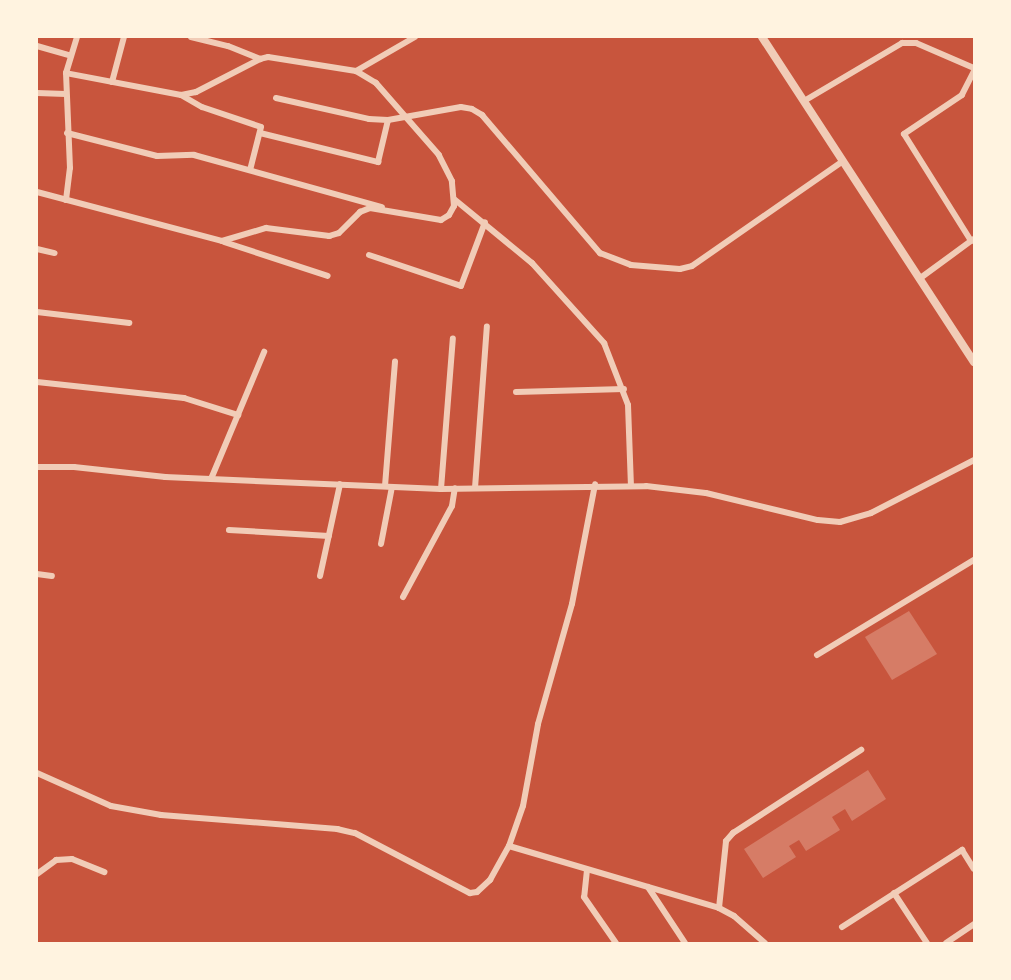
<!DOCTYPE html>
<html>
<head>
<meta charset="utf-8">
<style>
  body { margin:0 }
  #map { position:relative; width:1011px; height:980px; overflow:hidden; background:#c8553d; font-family:"Roboto Serif",serif }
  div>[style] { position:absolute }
  .building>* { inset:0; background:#d67c66 }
  .minor>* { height:6px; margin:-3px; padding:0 3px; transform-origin:3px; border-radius:3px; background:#f1ccb7 }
  .tertiary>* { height:8px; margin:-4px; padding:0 4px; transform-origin:4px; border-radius:4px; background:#f1ccb7 }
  span { translate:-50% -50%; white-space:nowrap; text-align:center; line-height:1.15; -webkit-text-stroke:7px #fff3e0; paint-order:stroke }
  .frame { position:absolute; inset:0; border:38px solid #fff3e0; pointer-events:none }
</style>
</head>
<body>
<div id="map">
  <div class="building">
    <div style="clip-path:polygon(909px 611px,937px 654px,892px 680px,865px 637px)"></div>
    <div style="clip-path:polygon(868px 770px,886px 799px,852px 821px,845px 809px,832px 817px,840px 830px,806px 851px,799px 840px,789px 846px,796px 857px,763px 878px,744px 849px)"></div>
  </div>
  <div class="minor">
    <div style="left:191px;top:37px;width:38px;rotate:14deg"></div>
    <div style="left:228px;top:46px;width:35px;rotate:22deg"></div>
    <div style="left:37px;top:46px;width:35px;rotate:16deg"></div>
    <div style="left:356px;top:71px;width:68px;rotate:-30deg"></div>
    <div style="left:974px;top:71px;width:27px;rotate:117deg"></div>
    <div style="left:962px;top:95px;width:70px;rotate:146.1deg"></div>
    <div style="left:904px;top:134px;width:126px;rotate:57.9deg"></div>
    <div style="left:971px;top:241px;width:4px;rotate:-34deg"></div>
    <div style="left:112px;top:82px;width:47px;rotate:-75.1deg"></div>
    <div style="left:37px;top:93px;width:29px;rotate:2deg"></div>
    <div style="left:181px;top:95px;width:24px;rotate:30deg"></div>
    <div style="left:202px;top:107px;width:62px;rotate:18.7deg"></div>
    <div style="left:261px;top:127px;width:44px;rotate:104.3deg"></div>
    <div style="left:276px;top:98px;width:95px;rotate:12.7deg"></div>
    <div style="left:369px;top:119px;width:19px;rotate:3deg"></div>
    <div style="left:388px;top:120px;width:74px;rotate:-10.1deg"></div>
    <div style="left:461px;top:107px;width:11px;rotate:10deg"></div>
    <div style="left:472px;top:109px;width:12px;rotate:31deg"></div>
    <div style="left:482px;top:115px;width:182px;rotate:49.5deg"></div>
    <div style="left:600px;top:253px;width:33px;rotate:21deg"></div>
    <div style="left:631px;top:265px;width:49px;rotate:4.7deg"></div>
    <div style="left:680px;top:269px;width:12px;rotate:-14deg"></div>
    <div style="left:692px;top:266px;width:184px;rotate:-34.8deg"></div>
    <div style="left:804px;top:101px;width:114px;rotate:-30.6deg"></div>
    <div style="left:902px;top:43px;width:14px"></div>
    <div style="left:916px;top:43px;width:63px;rotate:23.3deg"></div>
    <div style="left:67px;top:133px;width:93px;rotate:14.3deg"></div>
    <div style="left:157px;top:156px;width:37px;rotate:-2deg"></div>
    <div style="left:194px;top:155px;width:195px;rotate:15.5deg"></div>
    <div style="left:260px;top:133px;width:122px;rotate:13.8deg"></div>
    <div style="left:378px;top:162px;width:43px;rotate:-76.6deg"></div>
    <div style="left:37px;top:192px;width:191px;rotate:14.8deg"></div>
    <div style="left:222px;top:241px;width:46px;rotate:-16.5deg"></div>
    <div style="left:266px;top:228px;width:64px;rotate:7.2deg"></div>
    <div style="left:329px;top:236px;width:10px;rotate:-17deg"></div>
    <div style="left:339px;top:233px;width:30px;rotate:-45deg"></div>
    <div style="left:360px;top:212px;width:11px;rotate:-22deg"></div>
    <div style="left:370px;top:208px;width:72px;rotate:9.6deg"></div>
    <div style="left:441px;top:220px;width:9px;rotate:-32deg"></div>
    <div style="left:449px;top:215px;width:10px;rotate:-61deg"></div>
    <div style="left:454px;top:206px;width:25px;rotate:-95deg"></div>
    <div style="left:452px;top:181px;width:29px;rotate:-117deg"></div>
    <div style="left:439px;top:155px;width:96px;rotate:-131.2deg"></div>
    <div style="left:376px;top:83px;width:23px;rotate:-149deg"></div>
    <div style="left:356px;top:71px;width:89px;rotate:-171deg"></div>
    <div style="left:268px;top:57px;width:8px;rotate:166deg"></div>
    <div style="left:260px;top:59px;width:72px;rotate:152.7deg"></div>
    <div style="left:196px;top:92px;width:15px;rotate:169deg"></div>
    <div style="left:181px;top:95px;width:117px;rotate:-169.2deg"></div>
    <div style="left:454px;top:199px;width:101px;rotate:39.4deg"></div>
    <div style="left:532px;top:263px;width:108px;rotate:48deg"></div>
    <div style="left:604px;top:343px;width:66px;rotate:68.8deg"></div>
    <div style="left:628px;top:405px;width:80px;rotate:87.9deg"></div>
    <div style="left:66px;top:200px;width:32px;rotate:-83deg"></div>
    <div style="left:70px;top:168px;width:95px;rotate:-92.4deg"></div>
    <div style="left:66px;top:73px;width:38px;rotate:-73deg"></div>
    <div style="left:224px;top:242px;width:109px;rotate:18.1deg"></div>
    <div style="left:37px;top:249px;width:18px;rotate:13deg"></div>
    <div style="left:369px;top:255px;width:97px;rotate:18.6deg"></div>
    <div style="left:461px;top:286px;width:68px;rotate:-69.4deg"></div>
    <div style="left:919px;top:279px;width:64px;rotate:-36.2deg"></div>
    <div style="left:37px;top:312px;width:93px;rotate:6.8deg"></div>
    <div style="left:37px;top:382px;width:148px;rotate:6.2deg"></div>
    <div style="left:184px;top:398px;width:57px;rotate:17.5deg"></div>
    <div style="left:516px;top:392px;width:108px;rotate:-1.6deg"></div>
    <div style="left:37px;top:467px;width:37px"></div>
    <div style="left:74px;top:467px;width:92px;rotate:6.3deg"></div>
    <div style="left:165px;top:477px;width:276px;rotate:2.5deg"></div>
    <div style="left:441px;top:489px;width:205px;rotate:-0.8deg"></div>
    <div style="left:646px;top:486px;width:60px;rotate:6.7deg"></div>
    <div style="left:706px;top:493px;width:115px;rotate:13.6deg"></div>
    <div style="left:818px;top:520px;width:22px;rotate:5deg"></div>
    <div style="left:840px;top:522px;width:32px;rotate:-16deg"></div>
    <div style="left:871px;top:513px;width:116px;rotate:-27.2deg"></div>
    <div style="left:211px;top:479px;width:138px;rotate:-67.3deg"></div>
    <div style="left:385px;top:486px;width:125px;rotate:-85.4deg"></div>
    <div style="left:475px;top:488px;width:162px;rotate:-85.8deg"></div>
    <div style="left:441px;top:489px;width:151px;rotate:-85.5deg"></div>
    <div style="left:229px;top:530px;width:100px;rotate:3.4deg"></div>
    <div style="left:381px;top:544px;width:58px;rotate:-79.1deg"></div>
    <div style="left:37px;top:574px;width:15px;rotate:8deg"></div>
    <div style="left:320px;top:576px;width:94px;rotate:-77.7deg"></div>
    <div style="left:403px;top:597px;width:103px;rotate:-61.7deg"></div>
    <div style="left:452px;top:506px;width:18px;rotate:-81deg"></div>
    <div style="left:817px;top:655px;width:184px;rotate:-31.2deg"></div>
    <div style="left:37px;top:773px;width:81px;rotate:24deg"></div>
    <div style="left:111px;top:806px;width:51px;rotate:10.2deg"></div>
    <div style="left:161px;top:815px;width:177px;rotate:4.5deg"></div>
    <div style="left:337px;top:829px;width:18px;rotate:13deg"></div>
    <div style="left:355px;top:833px;width:130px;rotate:27.6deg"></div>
    <div style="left:470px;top:893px;width:7px;rotate:-8deg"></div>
    <div style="left:477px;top:892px;width:18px;rotate:-43deg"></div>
    <div style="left:490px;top:880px;width:39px;rotate:-61deg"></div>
    <div style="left:509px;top:846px;width:42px;rotate:-70.7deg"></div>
    <div style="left:523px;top:806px;width:83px;rotate:-79.6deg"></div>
    <div style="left:538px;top:724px;width:125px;rotate:-74.2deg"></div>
    <div style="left:572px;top:604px;width:122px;rotate:-79.1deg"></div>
    <div style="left:509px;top:846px;width:219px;rotate:16.4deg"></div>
    <div style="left:719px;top:908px;width:17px;rotate:28deg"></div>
    <div style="left:734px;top:916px;width:41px;rotate:41.1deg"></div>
    <div style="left:587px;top:870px;width:27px;rotate:96deg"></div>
    <div style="left:584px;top:897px;width:56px;rotate:55.2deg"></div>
    <div style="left:37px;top:874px;width:24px;rotate:-36deg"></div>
    <div style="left:56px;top:860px;width:16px;rotate:-4deg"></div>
    <div style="left:72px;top:859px;width:35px;rotate:22deg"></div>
    <div style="left:648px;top:887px;width:67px;rotate:56.5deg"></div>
    <div style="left:894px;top:893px;width:60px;rotate:56.6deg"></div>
    <div style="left:719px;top:908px;width:67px;rotate:-84deg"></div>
    <div style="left:726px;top:841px;width:11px;rotate:-49deg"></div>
    <div style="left:733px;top:833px;width:153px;rotate:-33deg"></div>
    <div style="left:842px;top:927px;width:143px;rotate:-32.7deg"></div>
    <div style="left:962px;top:850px;width:22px;rotate:58deg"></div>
    <div style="left:946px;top:943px;width:34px;rotate:-34deg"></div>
  </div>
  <div class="tertiary">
    <div style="left:762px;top:37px;width:388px;rotate:56.9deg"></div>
  </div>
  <div class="frame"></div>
</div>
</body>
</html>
